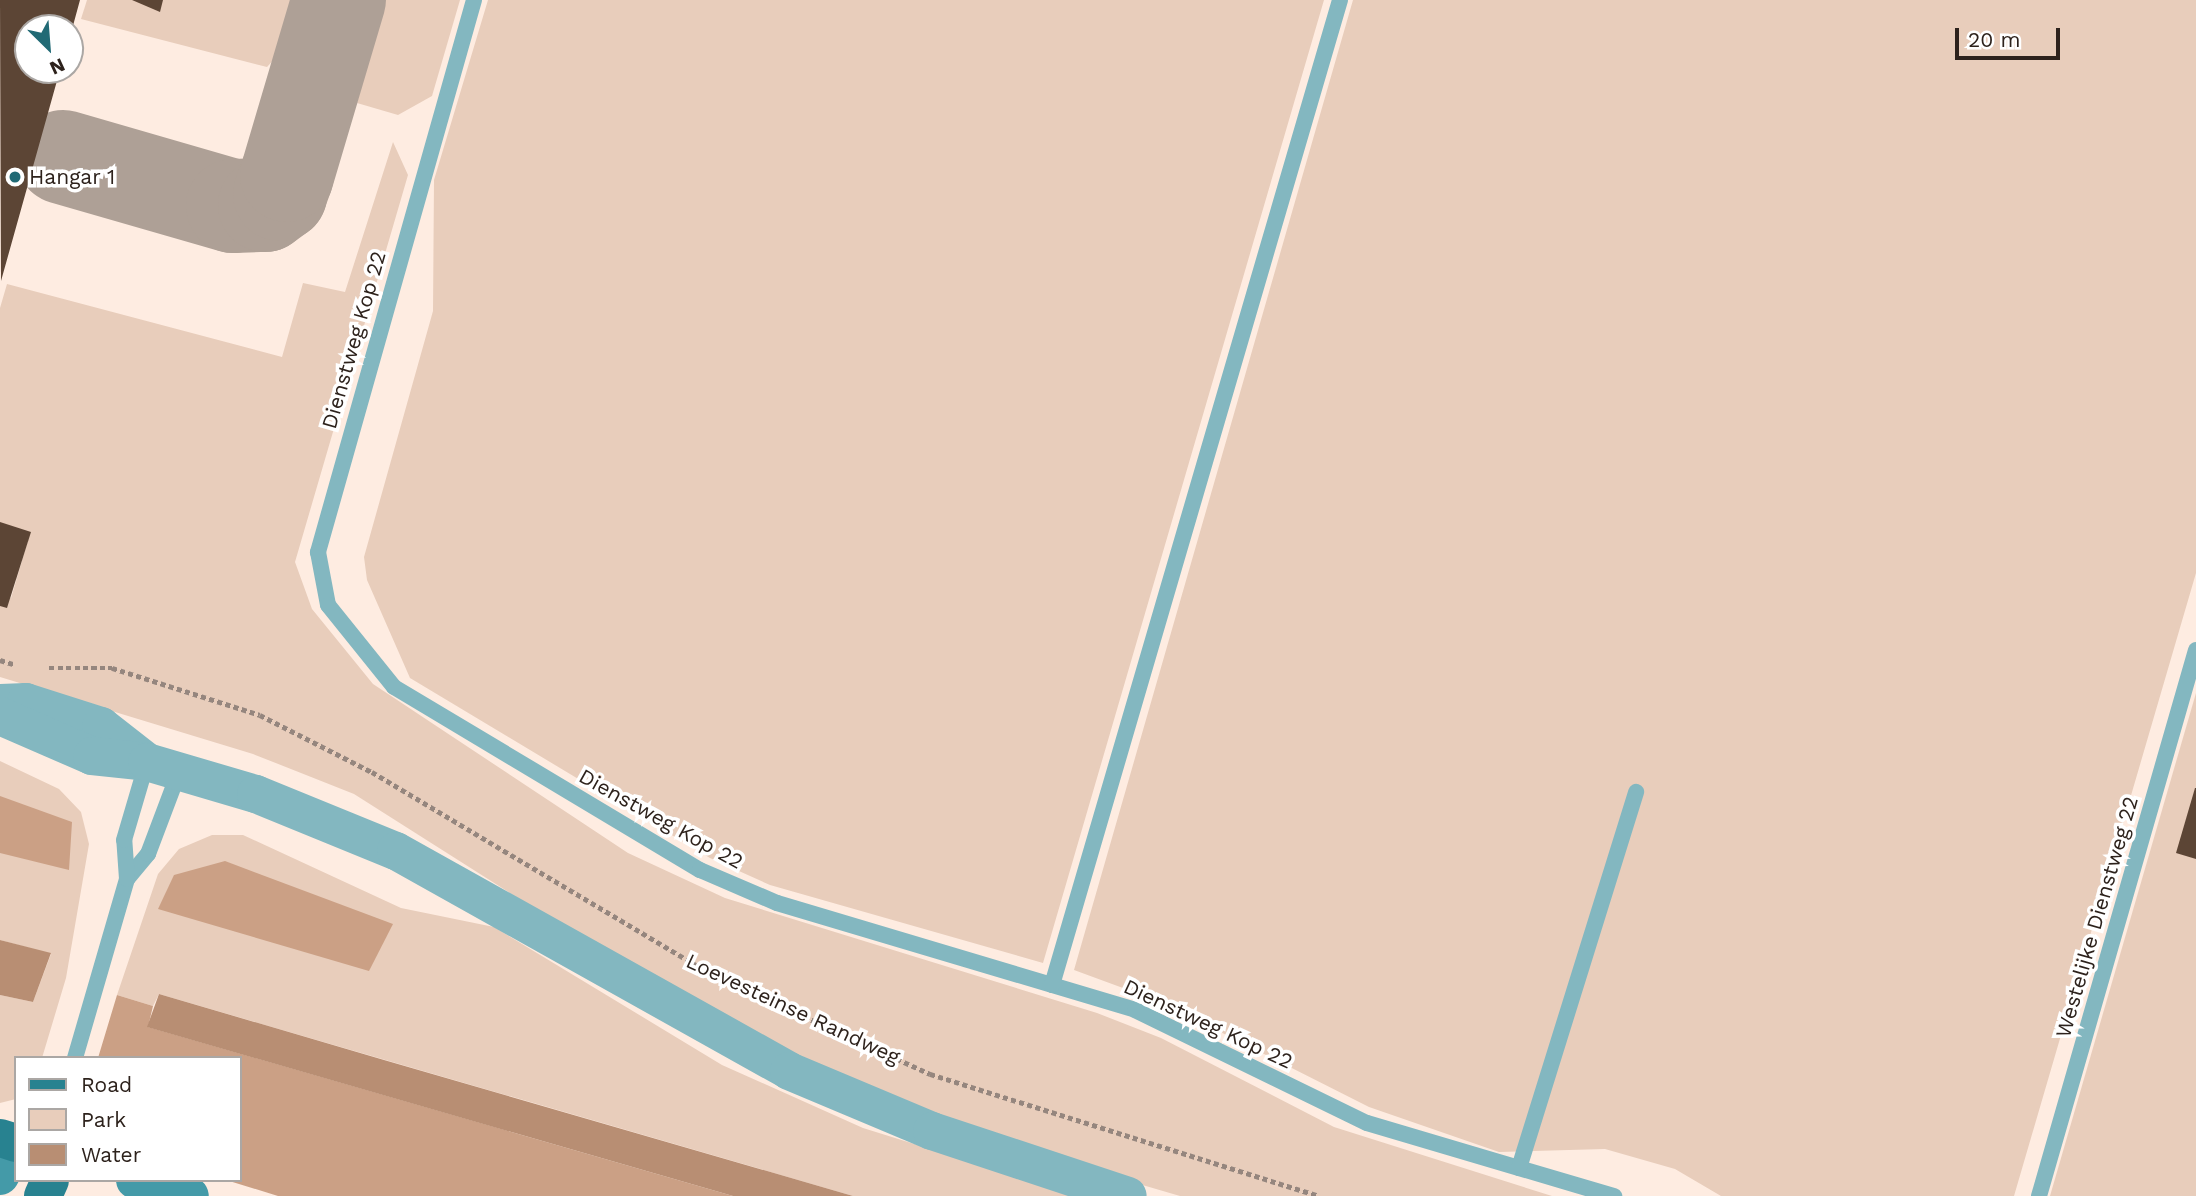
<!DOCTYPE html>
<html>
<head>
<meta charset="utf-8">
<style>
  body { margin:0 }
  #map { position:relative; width:2196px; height:1196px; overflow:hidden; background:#feece1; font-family:"Work Sans",sans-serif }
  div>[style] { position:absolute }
  .green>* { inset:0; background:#e8cdbb }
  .forest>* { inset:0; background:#cba085 }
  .water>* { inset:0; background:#b88e73 }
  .taxiway>* { height:94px; margin:-47px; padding:0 47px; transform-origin:47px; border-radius:47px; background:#aea096 }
  .building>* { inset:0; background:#5c4535 }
  .path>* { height:4.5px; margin-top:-2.25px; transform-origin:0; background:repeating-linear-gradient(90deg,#95867e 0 5px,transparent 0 8.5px) }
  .service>* { height:16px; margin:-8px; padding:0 8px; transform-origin:8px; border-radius:8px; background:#83b7c0 }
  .tertiary>* { height:38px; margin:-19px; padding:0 19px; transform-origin:19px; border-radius:19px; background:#83b7c0 }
  .secondary>* { height:38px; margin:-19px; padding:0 19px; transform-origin:19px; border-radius:19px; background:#449aa8 }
  .primary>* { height:38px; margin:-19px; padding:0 19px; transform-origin:19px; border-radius:19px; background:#288290 }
  .dots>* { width:19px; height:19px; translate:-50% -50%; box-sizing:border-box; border:4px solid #fff; border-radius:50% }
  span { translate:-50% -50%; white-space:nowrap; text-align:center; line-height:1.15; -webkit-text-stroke:7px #fff; paint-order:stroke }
  .poi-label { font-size:21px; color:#2d221c }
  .left { translate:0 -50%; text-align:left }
  .street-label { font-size:21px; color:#2d221c }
  .legend { position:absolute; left:14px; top:1056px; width:228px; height:126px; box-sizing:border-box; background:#fff; border:2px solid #aba7a4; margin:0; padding:9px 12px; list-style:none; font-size:21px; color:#2d221c }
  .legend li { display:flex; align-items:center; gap:14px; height:35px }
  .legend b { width:35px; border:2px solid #aba7a4 }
  .north { position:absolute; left:14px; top:14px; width:70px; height:70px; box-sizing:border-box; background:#fff; border:2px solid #aba7a4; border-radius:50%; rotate:155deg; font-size:19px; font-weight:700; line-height:28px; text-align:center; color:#2d221c }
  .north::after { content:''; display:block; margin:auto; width:24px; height:32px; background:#216a75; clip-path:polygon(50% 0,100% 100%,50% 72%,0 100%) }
  .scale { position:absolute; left:1955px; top:28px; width:105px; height:32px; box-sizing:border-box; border:4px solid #2d221c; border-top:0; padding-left:9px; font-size:21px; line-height:24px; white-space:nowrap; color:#2d221c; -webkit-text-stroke:5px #fff; paint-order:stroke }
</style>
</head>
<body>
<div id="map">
  <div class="green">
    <div style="clip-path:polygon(87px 0,294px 0,277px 56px,267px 67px,81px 19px)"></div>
    <div style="clip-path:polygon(385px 0,460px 0,432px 96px,398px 115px,357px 103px)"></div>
    <div style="clip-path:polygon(488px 0,1324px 0,1043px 963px,770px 885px,710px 858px,410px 678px,367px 580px,364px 557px,433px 311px,434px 180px)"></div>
    <div style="clip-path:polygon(1353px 0,2196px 0,2196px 573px,2014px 1196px,1721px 1196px,1675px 1169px,1605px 1149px,1499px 1152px,1369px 1107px,1161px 1002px,1074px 970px)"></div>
    <div style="clip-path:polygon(393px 142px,408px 175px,295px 562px,312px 609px,373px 684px,628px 853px,725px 898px,1097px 1013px,1161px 1038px,1334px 1127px,1552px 1196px,1180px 1196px,1139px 1184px,869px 1090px,789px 1051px,606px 954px,354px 794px,253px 754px,0 677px,0 595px,11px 598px,29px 537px,0 528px,0 308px,7px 284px,282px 357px,303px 283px,345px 292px)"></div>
    <div style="clip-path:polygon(2196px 693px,2196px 1196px,2050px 1196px)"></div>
    <div style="clip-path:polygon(0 761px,59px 789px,81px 812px,89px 844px,66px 978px,42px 1058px,16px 1058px,16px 1099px,0 1103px,0 995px,33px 1002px,51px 954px,0 940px)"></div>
    <div style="clip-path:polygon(212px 835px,243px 835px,401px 908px,494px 927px,722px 1065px,863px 1128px,1081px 1196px,853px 1196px,159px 994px,153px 1006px,117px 995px,158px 874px,179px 849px)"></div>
  </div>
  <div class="forest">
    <div style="clip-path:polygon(0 796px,72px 822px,69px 870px,0 853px)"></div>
    <div style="clip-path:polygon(225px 861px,393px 924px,369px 971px,158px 909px,174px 875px)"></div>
    <div style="clip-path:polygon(117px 995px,153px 1006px,148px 1027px,733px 1196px,278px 1196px,226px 1180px,240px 1180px,240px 1058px,98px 1058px)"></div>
  </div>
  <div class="water">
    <div style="clip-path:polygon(0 940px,51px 953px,33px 1002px,0 995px)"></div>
    <div style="clip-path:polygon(159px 994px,384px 1060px,853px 1196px,733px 1196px,147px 1027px)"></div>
  </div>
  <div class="taxiway">
    <div style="left:63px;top:157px;width:177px;rotate:16.1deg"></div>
    <div style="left:233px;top:206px;width:32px;rotate:-2deg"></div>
    <div style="left:265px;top:205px;width:19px;rotate:-36deg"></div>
    <div style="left:280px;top:194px;width:20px;rotate:-70deg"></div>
    <div style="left:287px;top:175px;width:183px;rotate:-73.5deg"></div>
  </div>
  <div class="building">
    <div style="clip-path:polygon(0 0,80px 0,71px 33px,70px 28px,28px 28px,28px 70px,60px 70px,1px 281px)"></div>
    <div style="clip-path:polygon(132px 0,163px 0,160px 12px)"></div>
    <div style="clip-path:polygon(0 522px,31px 532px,7px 608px,0 606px)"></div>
    <div style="clip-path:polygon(2195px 788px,2196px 788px,2196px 859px,2176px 853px)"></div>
  </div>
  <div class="path">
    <div style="left:0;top:660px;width:14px;rotate:17deg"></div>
    <div style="left:49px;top:668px;width:63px"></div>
    <div style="left:112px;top:668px;width:155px;rotate:17.6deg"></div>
    <div style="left:260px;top:715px;width:126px;rotate:27deg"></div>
    <div style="left:372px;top:772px;width:395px;rotate:30.8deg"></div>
    <div style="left:711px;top:974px;width:241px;rotate:24.5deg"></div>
    <div style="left:930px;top:1074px;width:408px;rotate:17.4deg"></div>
  </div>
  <div class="service">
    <div style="left:474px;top:0;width:574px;rotate:105.78deg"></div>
    <div style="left:318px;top:552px;width:54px;rotate:79.3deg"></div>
    <div style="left:328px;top:605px;width:105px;rotate:51.2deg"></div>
    <div style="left:394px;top:687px;width:357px;rotate:30.9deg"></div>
    <div style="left:700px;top:870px;width:84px;rotate:23.2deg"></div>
    <div style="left:777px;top:903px;width:374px;rotate:16.6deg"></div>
    <div style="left:1135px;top:1010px;width:258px;rotate:26deg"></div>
    <div style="left:1367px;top:1123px;width:258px;rotate:16.5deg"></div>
    <div style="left:127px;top:879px;width:33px;rotate:-50deg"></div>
    <div style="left:148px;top:854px;width:88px;rotate:-69.3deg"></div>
    <div style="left:1052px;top:985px;width:1026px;rotate:-73.7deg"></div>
    <div style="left:75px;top:1058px;width:186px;rotate:-73.8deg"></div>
    <div style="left:127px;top:879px;width:39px;rotate:-94deg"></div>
    <div style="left:124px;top:840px;width:81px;rotate:-73.6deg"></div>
    <div style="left:1519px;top:1168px;width:394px;rotate:-72.7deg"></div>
    <div style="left:2039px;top:1196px;width:568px;rotate:-73.96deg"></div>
  </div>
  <div class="tertiary">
    <div style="left:0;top:703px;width:26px;rotate:-2deg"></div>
    <div style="left:26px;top:702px;width:79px;rotate:17.7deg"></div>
    <div style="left:101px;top:726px;width:58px;rotate:38deg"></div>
    <div style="left:0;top:716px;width:100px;rotate:23.5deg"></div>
    <div style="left:92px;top:756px;width:55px;rotate:6.2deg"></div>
    <div style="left:147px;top:762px;width:114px;rotate:16.4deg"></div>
    <div style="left:256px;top:794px;width:151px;rotate:22.2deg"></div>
    <div style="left:396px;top:851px;width:450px;rotate:29.2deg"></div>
    <div style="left:789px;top:1071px;width:155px;rotate:22.8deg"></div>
    <div style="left:932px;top:1131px;width:206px;rotate:18.3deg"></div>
  </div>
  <div class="secondary">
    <div style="left:0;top:1176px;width:33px;rotate:-61deg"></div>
    <div style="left:135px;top:1180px;width:57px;rotate:16.2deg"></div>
  </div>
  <div class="primary">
    <div style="left:0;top:1138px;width:17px;rotate:17deg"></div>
    <div style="left:43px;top:1196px;width:17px;rotate:-66deg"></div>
  </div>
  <div class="dots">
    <div style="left:15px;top:177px;background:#216a75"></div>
  </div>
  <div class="poi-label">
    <span class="left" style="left:29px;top:177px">Hangar 1</span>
  </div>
  <div class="street-label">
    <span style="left:354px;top:340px;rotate:-74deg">Dienstweg Kop 22</span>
    <span style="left:661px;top:819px;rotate:29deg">Dienstweg Kop 22</span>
    <span style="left:2097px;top:917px;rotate:-74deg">Westelijke Dienstweg 22</span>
    <span style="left:793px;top:1009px;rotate:25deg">Loevesteinse Randweg</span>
    <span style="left:1208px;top:1024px;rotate:25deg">Dienstweg Kop 22</span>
  </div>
  <ul class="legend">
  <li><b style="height:9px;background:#288290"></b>Road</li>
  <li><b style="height:19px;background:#e8cdbb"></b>Park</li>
  <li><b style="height:19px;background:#b88e73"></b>Water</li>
  </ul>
  <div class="north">N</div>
  <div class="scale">20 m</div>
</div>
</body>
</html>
